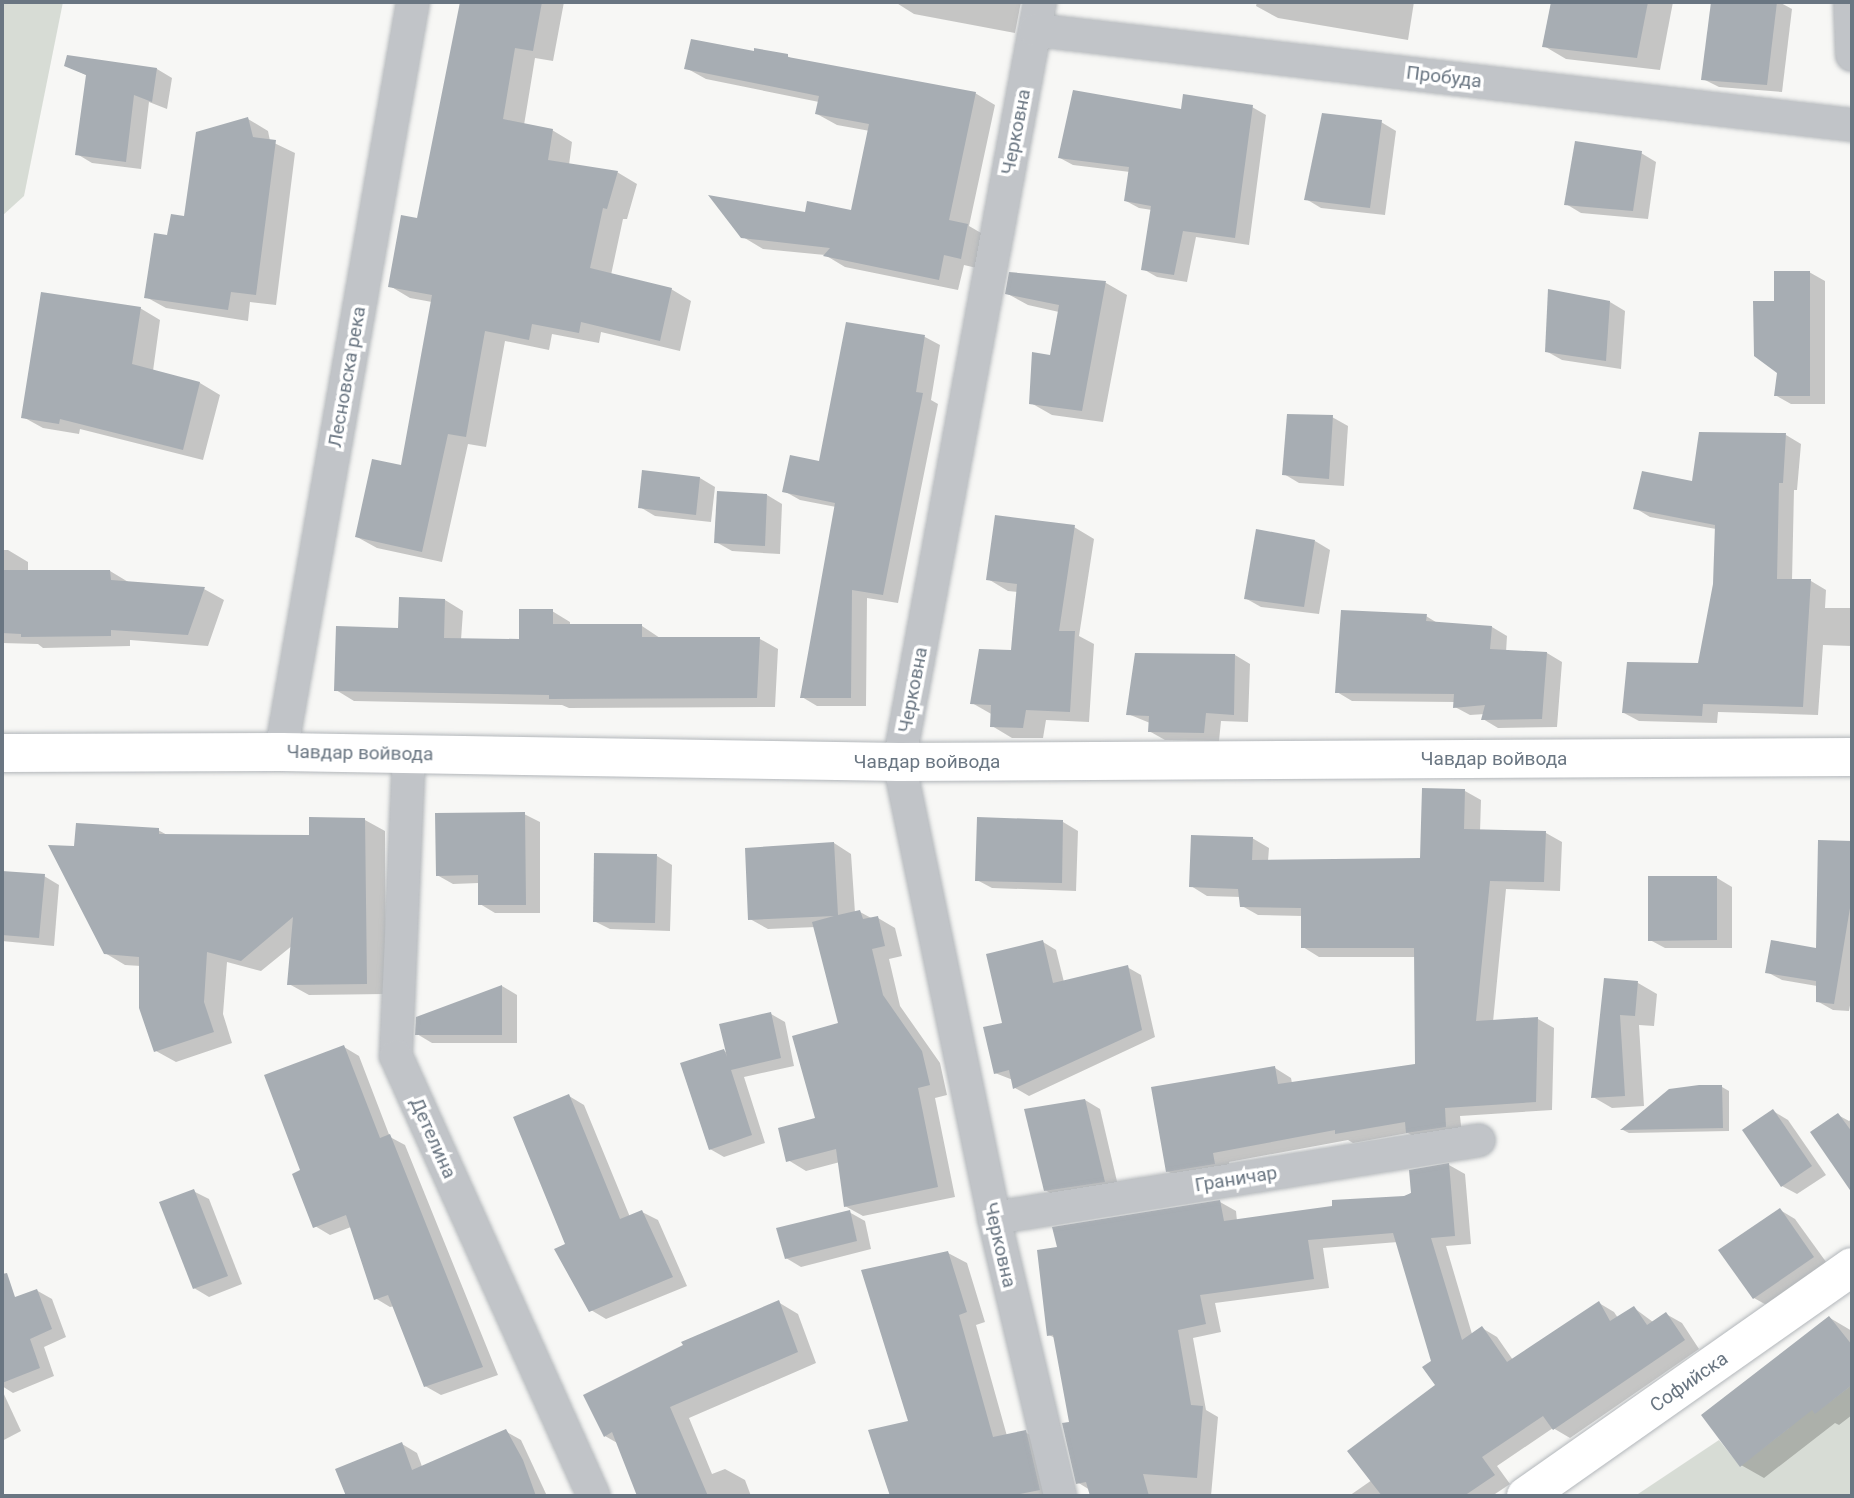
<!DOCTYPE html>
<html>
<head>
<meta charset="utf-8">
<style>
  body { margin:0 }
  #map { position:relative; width:1854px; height:1498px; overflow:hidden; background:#f7f7f5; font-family:Roboto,sans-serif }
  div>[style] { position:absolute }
  .green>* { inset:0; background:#d7dcd5 }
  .shadow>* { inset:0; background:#0003 }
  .building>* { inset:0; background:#a7adb3 }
  .roads { filter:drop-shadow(0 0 2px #b2b6ba) drop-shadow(0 0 2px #b2b6ba) }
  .street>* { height:32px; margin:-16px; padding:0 16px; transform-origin:16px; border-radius:16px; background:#c1c4c8 }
  .secondary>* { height:38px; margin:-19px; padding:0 19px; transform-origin:19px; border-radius:19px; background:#fff }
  span { translate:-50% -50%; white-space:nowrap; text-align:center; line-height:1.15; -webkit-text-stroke:7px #fff; paint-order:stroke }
  .street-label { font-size:19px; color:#6a7682 }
  .frame { position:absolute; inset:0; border:4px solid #6a7682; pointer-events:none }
</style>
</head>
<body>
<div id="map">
  <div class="green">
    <div style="clip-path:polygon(2px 2px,63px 2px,24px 196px,2px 216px)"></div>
    <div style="clip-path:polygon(1852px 1385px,1852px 1496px,1635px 1496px,1719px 1440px,1740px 1466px,1789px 1428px,1796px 1388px,1815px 1413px)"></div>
  </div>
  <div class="shadow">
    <div style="clip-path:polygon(461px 2px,564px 2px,553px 61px,535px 58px,524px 125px,552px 130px,572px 142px,569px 165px,617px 172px,637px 184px,627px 219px,623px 219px,611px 275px,671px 289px,691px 301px,680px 351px,601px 332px,599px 343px,552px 334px,549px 350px,505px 341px,486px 447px,468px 444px,442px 562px,377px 548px,357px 537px,402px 467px,432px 302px,410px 298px,390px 286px,418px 220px)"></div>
    <div style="clip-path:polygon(895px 2px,1021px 2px,1015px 33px,914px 14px)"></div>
    <div style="clip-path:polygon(1257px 2px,1414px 2px,1408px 40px,1278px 18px,1256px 6px)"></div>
    <div style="clip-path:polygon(1553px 2px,1673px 2px,1660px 70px,1566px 59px,1544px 46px)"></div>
    <div style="clip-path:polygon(1713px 2px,1779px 2px,1792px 9px,1782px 92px,1719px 87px,1703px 79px)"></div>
    <div style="clip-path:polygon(755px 53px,787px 56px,796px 61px,975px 93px,995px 105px,969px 226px,988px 237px,981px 269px,964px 265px,958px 290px,845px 267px,825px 255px,763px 249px,743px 237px,806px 214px,852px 212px,870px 131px,837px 125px,817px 114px,819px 102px,706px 79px,686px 68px)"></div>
    <div style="clip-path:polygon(68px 57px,157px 69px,172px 78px,167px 109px,149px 102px,141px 169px,92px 163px,77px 154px,88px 76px,66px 65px)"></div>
    <div style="clip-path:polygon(1252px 107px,1266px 115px,1249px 245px,1196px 237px,1187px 282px,1157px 277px,1143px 269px,1152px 210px,1139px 208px,1126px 201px,1130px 172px,1073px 165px,1060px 158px,1182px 111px)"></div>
    <div style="clip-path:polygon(248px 119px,268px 131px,270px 141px,295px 153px,276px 305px,250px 302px,248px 321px,166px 308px,146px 297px,185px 218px)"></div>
    <div style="clip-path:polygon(1381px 122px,1396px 131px,1385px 215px,1321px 208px,1306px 199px)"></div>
    <div style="clip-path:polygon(1641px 153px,1656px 162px,1648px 219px,1581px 213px,1566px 204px)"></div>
    <div style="clip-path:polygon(1809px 272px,1825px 281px,1825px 404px,1791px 404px,1775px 395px,1779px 372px,1775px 303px)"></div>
    <div style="clip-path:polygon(1010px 274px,1106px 283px,1127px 295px,1103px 422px,1052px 415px,1031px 403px,1051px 357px,1059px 312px,1028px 305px,1006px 293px)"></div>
    <div style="clip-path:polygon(1610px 302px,1625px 311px,1621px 369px,1562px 360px,1546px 351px)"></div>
    <div style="clip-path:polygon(140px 308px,160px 320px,153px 371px,200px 383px,220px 395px,203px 460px,80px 429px,79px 434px,43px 428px,23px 417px)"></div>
    <div style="clip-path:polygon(848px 324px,925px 337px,940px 345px,931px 400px,938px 404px,898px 603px,867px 598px,866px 706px,817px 706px,802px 697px,836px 507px,800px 500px,784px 491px,821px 463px)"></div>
    <div style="clip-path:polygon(1332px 417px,1348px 426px,1344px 486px,1299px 483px,1284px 474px)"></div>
    <div style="clip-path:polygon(1786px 435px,1801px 444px,1797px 490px,1794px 490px,1792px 581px,1811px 581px,1826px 590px,1825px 608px,1852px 608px,1852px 646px,1823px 645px,1818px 715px,1718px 712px,1717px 723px,1639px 721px,1624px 713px,1699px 665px,1714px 584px,1716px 529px,1650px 517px,1635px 508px,1694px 483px)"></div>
    <div style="clip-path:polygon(700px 478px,715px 487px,711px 522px,655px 516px,640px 507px)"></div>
    <div style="clip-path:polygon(767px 495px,782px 504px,780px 554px,732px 551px,716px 542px)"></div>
    <div style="clip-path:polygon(1074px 527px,1094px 539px,1079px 636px,1094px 644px,1089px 722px,1046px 720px,1043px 738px,1012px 738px,992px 726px,993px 715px,972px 703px,1013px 652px,1018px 592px,1008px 591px,988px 579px)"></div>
    <div style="clip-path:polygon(1315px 541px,1330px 550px,1319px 614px,1261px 607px,1245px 598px)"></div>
    <div style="clip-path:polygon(2px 550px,8px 550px,28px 562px,28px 572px,110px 571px,130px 583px,204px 589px,224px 600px,208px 646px,130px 640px,130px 646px,43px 648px,38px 644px,2px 643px)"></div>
    <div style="clip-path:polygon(445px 600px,463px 611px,461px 640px,521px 641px,552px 611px,570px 622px,570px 626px,642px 626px,660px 638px,760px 639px,778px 649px,775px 707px,569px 708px,562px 705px,354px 701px,336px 690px,399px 630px)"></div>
    <div style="clip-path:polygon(1426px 616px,1439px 624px,1492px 627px,1507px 636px,1506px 652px,1547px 653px,1562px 662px,1557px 727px,1498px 728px,1483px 719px,1485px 714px,1470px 715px,1455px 707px,1455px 702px,1352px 701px,1337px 692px)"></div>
    <div style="clip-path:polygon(1235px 655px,1250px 664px,1248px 722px,1221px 721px,1219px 741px,1165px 740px,1149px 731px,1150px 723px,1128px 714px)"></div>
    <div style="clip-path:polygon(1465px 791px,1481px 800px,1480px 832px,1546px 833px,1562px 842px,1560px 891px,1506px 889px,1493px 1022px,1538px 1019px,1554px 1028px,1552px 1110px,1460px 1116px,1462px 1135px,1424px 1142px,1408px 1133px,1353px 1143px,1348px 1140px,1229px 1162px,1230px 1173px,1184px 1180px,1167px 1171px,1275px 1068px,1291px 1078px,1292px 1083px,1416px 1066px,1416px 957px,1319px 957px,1303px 947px,1303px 916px,1258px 915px,1242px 906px,1241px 897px,1207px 896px,1191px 886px,1252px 838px,1269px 848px,1268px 861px,1422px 859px)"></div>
    <div style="clip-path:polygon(524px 814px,540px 822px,540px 913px,495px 913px,480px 904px,479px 883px,453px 884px,437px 875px)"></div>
    <div style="clip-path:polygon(365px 820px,385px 831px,386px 994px,309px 995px,289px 984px,293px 945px,261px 971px,227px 962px,223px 1014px,232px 1043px,176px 1062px,156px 1051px,141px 966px,125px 965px,105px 953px,76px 848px,158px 830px,169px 836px,311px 837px)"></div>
    <div style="clip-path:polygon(1063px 822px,1078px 831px,1076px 891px,992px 888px,977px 880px)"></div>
    <div style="clip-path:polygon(1820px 842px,1852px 842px,1852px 994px,1849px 1011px,1833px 1010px,1817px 1001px,1817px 986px,1782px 980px,1767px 972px,1818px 950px)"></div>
    <div style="clip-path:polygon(834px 843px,851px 854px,855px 913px,860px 912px,873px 919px,878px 918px,895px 928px,902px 956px,889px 959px,900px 1006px,940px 1063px,947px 1095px,935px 1098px,955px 1197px,863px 1216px,845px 1206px,840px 1162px,806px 1171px,788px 1160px,817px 1119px,840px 1024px,816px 927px,768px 929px,750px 919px)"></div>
    <div style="clip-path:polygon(657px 856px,672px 865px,670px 931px,610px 929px,594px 921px)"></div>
    <div style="clip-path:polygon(2px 872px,44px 876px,59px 885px,54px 946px,2px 941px)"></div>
    <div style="clip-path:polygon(1717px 878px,1732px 887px,1732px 948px,1665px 948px,1650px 940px)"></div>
    <div style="clip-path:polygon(1043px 942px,1056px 950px,1064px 982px,1127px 967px,1141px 975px,1155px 1037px,1029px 1096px,1015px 1088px,1013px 1080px,995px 1073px,1005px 1024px)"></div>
    <div style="clip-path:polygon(1605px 980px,1638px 983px,1657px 994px,1654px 1026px,1639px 1025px,1644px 1106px,1612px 1108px,1593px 1097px)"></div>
    <div style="clip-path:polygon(502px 986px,517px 995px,517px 1043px,432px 1043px,417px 1034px,418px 1019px)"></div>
    <div style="clip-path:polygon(771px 1014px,785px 1022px,794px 1066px,744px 1077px,765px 1143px,724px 1157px,710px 1149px,724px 1051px,728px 1053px)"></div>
    <div style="clip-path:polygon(344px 1047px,359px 1056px,390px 1137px,405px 1145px,498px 1375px,441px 1395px,425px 1386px,395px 1306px,390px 1307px,375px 1298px,351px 1227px,330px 1235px,315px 1226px,303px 1171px)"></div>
    <div style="clip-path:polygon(1722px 1087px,1729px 1091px,1729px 1131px,1629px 1133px,1623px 1130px,1670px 1091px)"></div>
    <div style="clip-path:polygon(569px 1096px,584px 1105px,630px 1217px,642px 1212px,658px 1220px,687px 1286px,606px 1319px,591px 1310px,567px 1245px)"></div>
    <div style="clip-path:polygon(1085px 1100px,1100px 1109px,1119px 1190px,1061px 1199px,1045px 1190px)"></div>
    <div style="clip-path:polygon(1773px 1111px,1788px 1120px,1826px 1175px,1797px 1194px,1782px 1186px)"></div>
    <div style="clip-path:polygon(1838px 1115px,1849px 1121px,1852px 1119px,1852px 1190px,1813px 1132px)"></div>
    <div style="clip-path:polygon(1449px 1165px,1465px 1174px,1471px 1244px,1446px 1246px,1472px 1334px,1482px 1328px,1497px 1337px,1513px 1360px,1599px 1303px,1614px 1312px,1618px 1318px,1634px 1308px,1653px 1322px,1666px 1314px,1682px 1323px,1699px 1349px,1570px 1438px,1553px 1428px,1497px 1466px,1510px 1484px,1492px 1496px,1349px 1496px,1372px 1480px,1437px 1385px,1433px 1362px,1398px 1242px,1323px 1248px,1329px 1288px,1215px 1303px,1221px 1332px,1193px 1338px,1206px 1410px,1218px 1417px,1211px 1496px,1092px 1496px,1090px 1490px,1077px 1482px,1071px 1423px,1055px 1338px,1049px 1335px,1059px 1249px,1220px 1202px,1236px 1211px,1237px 1221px,1404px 1198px)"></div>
    <div style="clip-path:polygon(193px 1191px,209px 1199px,242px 1284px,209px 1297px,194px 1288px)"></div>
    <div style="clip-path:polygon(1780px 1210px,1795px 1219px,1829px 1266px,1770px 1307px,1754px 1298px,1721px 1250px)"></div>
    <div style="clip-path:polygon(849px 1212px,865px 1221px,871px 1249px,801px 1267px,786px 1258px)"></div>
    <div style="clip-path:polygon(948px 1253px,967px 1263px,985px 1322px,976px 1325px,1007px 1436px,1025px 1432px,1044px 1443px,1056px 1496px,892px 1496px,870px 1431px,911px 1422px)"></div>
    <div style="clip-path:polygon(36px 1290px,52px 1299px,66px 1337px,44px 1347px,54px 1376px,13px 1393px,2px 1386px,2px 1304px)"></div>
    <div style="clip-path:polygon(778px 1302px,798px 1314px,816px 1363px,689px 1418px,712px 1474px,725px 1469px,745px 1480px,751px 1496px,639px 1496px,619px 1444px,605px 1436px)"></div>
    <div style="clip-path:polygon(1830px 1318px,1852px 1331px,1852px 1415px,1839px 1425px,1835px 1423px,1764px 1478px,1741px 1465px)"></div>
    <div style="clip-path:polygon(2px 1390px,21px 1431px,2px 1441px)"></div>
    <div style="clip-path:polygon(505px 1431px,521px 1440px,547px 1496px,470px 1496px,467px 1488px)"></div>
    <div style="clip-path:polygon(402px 1444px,417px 1453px,433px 1496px,348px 1496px,337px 1470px)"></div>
  </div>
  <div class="building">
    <div style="clip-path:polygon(460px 2px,542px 2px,533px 51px,515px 48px,503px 119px,553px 129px,548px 160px,618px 171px,607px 209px,603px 208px,590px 268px,672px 288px,660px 341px,581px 322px,579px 333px,532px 324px,529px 340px,485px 331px,466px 437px,448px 434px,422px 552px,355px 537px,372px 459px,401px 465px,432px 295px,388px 287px,401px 215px,417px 218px)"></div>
    <div style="clip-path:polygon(1551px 2px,1648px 2px,1637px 58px,1542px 47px)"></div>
    <div style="clip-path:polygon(1711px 2px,1777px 2px,1767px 85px,1701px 80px)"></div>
    <div style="clip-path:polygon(691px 39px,754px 51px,754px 48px,788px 54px,788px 57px,976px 92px,949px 220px,968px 224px,961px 259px,944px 255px,939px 280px,823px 256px,830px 248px,741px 238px,708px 195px,805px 212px,807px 201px,851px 210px,869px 124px,815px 114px,819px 96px,684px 69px)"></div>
    <div style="clip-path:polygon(67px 55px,157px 68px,152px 102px,134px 95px,126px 162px,75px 155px,86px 75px,64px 66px)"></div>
    <div style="clip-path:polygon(1073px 90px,1181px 109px,1183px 94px,1253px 105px,1235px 238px,1183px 231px,1174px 275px,1141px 270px,1151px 206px,1124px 201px,1129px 167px,1058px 158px)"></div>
    <div style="clip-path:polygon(1322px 113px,1382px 120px,1370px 208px,1304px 200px)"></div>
    <div style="clip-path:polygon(248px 117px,253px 137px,276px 140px,256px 295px,231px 292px,228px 310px,144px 298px,154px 233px,167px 235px,171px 214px,184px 216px,196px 132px)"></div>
    <div style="clip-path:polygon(1575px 141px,1642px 151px,1633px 211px,1564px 205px)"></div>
    <div style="clip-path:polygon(1774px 271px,1810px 271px,1810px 396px,1774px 396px,1777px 373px,1754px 356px,1753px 301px,1774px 301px)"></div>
    <div style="clip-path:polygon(1009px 272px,1106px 281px,1082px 411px,1029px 404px,1032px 352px,1050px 355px,1059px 305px,1005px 294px)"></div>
    <div style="clip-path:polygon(1548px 289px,1610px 301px,1606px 361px,1545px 352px)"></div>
    <div style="clip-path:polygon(41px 292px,141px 307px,132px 364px,200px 382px,183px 450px,60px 419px,59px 424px,21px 418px)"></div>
    <div style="clip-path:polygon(846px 322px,925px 335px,916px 392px,923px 393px,883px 595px,852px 590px,851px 698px,800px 698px,835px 503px,782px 492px,790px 455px,819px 461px)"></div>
    <div style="clip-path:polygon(1287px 414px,1333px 415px,1329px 479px,1282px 475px)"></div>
    <div style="clip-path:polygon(1699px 432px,1786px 433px,1783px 483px,1779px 483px,1777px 579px,1811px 579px,1803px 707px,1703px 704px,1702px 716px,1622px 713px,1627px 662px,1698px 663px,1713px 584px,1715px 525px,1633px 509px,1642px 471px,1692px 481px)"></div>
    <div style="clip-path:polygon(642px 470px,700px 477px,696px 515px,638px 508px)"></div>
    <div style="clip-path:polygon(717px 491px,767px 494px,765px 546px,714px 543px)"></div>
    <div style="clip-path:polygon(995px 515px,1075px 525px,1059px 631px,1075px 631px,1070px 712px,1026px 710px,1023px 728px,990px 727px,991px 705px,970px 704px,979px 649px,1011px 650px,1017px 584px,986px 580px)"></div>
    <div style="clip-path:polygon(1256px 529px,1315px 540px,1304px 607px,1244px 599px)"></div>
    <div style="clip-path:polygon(2px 570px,110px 570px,111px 580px,205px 587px,188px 635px,111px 630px,111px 636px,21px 637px,21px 634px,2px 633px)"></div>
    <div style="clip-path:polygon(399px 597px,445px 599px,444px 638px,519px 639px,519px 609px,553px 609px,553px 624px,642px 624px,642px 637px,760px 637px,757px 698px,549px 699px,549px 695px,334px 691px,336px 626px,398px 628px)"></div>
    <div style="clip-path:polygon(1341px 610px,1427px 614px,1426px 621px,1492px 626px,1490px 649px,1547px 652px,1542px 719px,1481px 720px,1485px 705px,1453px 708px,1454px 694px,1335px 693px)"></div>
    <div style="clip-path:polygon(1135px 653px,1235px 654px,1234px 715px,1206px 713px,1204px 733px,1148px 732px,1149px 716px,1126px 715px)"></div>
    <div style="clip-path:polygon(1422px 788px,1465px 789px,1464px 829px,1546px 831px,1544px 882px,1490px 881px,1476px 1021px,1538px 1017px,1536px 1102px,1445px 1108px,1446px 1127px,1406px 1133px,1405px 1122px,1335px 1134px,1335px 1130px,1213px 1153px,1215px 1164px,1166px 1172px,1151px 1087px,1275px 1066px,1278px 1084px,1415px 1064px,1414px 948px,1301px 948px,1301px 908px,1240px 907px,1238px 889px,1189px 887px,1191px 835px,1253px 837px,1252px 860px,1420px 858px)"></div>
    <div style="clip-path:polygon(525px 812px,526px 905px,478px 905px,478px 875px,436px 876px,435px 813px)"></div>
    <div style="clip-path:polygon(309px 817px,365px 818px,367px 984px,287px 985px,293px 917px,241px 961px,207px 952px,204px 1002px,214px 1032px,154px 1052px,139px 1008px,139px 957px,104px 954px,48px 845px,74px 846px,76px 823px,159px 828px,159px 834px,309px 835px)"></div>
    <div style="clip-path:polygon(977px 817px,1063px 820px,1062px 883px,975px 881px)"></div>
    <div style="clip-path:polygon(1818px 840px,1852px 841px,1852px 896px,1834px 1004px,1816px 1002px,1816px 981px,1765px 973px,1771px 940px,1816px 948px)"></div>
    <div style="clip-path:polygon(834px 842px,838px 915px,860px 910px,863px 919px,878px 916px,885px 946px,872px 949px,883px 995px,922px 1051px,930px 1085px,918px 1088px,938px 1187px,844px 1207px,836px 1149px,786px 1162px,778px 1128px,815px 1118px,792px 1036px,838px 1023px,812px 922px,834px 916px,748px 920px,745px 848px)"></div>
    <div style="clip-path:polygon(594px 853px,657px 854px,655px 923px,593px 922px)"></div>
    <div style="clip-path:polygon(2px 871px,45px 874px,39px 938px,2px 935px)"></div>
    <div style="clip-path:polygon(1648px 876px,1717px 876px,1717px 940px,1648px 941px)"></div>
    <div style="clip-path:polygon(1043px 940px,1053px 983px,1128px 965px,1142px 1030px,1013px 1089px,1009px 1070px,994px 1074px,983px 1027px,1002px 1023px,986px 954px)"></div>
    <div style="clip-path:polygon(1604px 978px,1638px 981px,1635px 1016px,1620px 1015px,1625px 1096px,1591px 1098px)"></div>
    <div style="clip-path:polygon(502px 985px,502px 1035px,415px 1035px,416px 1017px)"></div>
    <div style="clip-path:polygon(771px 1012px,781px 1058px,731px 1070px,752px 1135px,709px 1150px,680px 1063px,724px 1049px,727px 1057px,719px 1024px)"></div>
    <div style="clip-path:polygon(344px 1045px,380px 1138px,390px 1134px,483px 1367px,424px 1387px,388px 1295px,374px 1300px,346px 1215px,313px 1228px,292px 1174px,300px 1170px,264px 1075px)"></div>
    <div style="clip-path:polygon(1699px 1085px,1722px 1085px,1723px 1128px,1620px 1130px,1669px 1089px)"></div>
    <div style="clip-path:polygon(569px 1094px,620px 1219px,642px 1210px,673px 1277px,589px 1312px,554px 1249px,565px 1244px,513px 1117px)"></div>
    <div style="clip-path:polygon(1085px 1099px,1105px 1182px,1044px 1191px,1024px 1109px)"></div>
    <div style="clip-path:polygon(1773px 1109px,1812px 1166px,1781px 1187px,1742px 1130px)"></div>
    <div style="clip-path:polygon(1838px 1113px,1852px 1132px,1852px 1193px,1810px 1132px)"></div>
    <div style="clip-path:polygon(1449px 1163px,1455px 1236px,1431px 1238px,1462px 1340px,1482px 1326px,1507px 1362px,1599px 1301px,1610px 1321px,1634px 1306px,1647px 1325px,1666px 1312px,1685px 1340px,1553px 1430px,1543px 1416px,1482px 1457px,1495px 1475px,1464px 1496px,1382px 1496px,1347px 1451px,1435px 1385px,1422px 1367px,1431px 1361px,1393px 1233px,1308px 1240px,1314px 1279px,1200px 1295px,1206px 1324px,1178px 1330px,1191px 1405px,1203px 1406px,1197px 1478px,1143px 1474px,1149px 1496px,1090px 1496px,1086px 1482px,1076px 1484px,1062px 1423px,1069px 1422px,1053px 1335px,1047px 1336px,1037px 1250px,1057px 1247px,1052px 1227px,1220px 1200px,1224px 1221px,1332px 1206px,1332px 1200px,1404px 1196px,1411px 1193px,1409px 1170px)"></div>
    <div style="clip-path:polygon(194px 1189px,228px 1276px,193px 1289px,159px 1202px)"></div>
    <div style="clip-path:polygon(1780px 1208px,1814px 1257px,1753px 1299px,1718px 1250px)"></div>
    <div style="clip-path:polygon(850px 1210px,857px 1241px,785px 1259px,776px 1228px)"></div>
    <div style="clip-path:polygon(948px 1251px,967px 1312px,959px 1315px,993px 1437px,1026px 1430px,1040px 1490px,1009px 1496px,890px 1496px,868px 1430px,908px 1421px,861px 1270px)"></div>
    <div style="clip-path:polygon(7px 1273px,15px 1297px,37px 1289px,52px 1329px,30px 1339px,40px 1368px,2px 1383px,2px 1274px)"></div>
    <div style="clip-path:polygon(779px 1300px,798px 1352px,670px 1407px,708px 1496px,637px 1496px,612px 1432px,604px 1437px,583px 1395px,683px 1345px,681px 1342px)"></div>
    <div style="clip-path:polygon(1829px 1316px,1852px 1345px,1852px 1385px,1815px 1414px,1812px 1410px,1740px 1467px,1701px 1415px)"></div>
    <div style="clip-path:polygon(506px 1429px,523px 1460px,536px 1496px,346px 1496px,335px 1469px,402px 1442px,412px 1470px)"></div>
  </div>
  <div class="roads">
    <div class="street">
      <div style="left:1040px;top:2px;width:773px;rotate:100.51deg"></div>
      <div style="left:899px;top:762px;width:466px;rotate:78.2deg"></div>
      <div style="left:994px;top:1218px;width:286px;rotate:76.6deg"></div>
      <div style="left:1850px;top:2px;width:53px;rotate:87.8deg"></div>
      <div style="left:1035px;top:30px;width:823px;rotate:6.63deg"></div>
      <div style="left:281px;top:752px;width:762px;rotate:-80.02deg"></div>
      <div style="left:409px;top:754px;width:302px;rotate:92.5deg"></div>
      <div style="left:396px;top:1056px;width:482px;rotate:65.8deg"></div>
      <div style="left:994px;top:1218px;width:491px;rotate:-9.1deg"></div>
    </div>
    <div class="secondary">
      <div style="left:2px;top:753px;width:279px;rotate:-0.2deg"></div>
      <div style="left:281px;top:752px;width:618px;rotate:0.93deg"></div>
      <div style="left:899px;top:762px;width:953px;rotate:-0.3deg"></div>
      <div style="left:1526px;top:1496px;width:398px;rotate:-35.1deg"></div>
    </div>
  </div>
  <div class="street-label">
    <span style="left:1444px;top:77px;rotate:7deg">Пробуда</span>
    <span style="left:1016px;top:132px;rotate:-79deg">Черковна</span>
    <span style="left:347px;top:377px;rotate:-80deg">Лесновска река</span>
    <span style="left:913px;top:690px;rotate:-79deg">Черковна</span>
    <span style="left:360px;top:753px;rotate:1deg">Чавдар войвода</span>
    <span style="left:1494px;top:759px">Чавдар войвода</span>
    <span style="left:927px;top:762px">Чавдар войвода</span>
    <span style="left:433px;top:1138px;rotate:66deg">Детелина</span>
    <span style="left:1236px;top:1179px;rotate:-9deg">Граничар</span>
    <span style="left:1000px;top:1245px;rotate:77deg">Черковна</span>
    <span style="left:1689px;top:1382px;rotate:-35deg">Софийска</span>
  </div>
  <div class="frame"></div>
</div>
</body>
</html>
